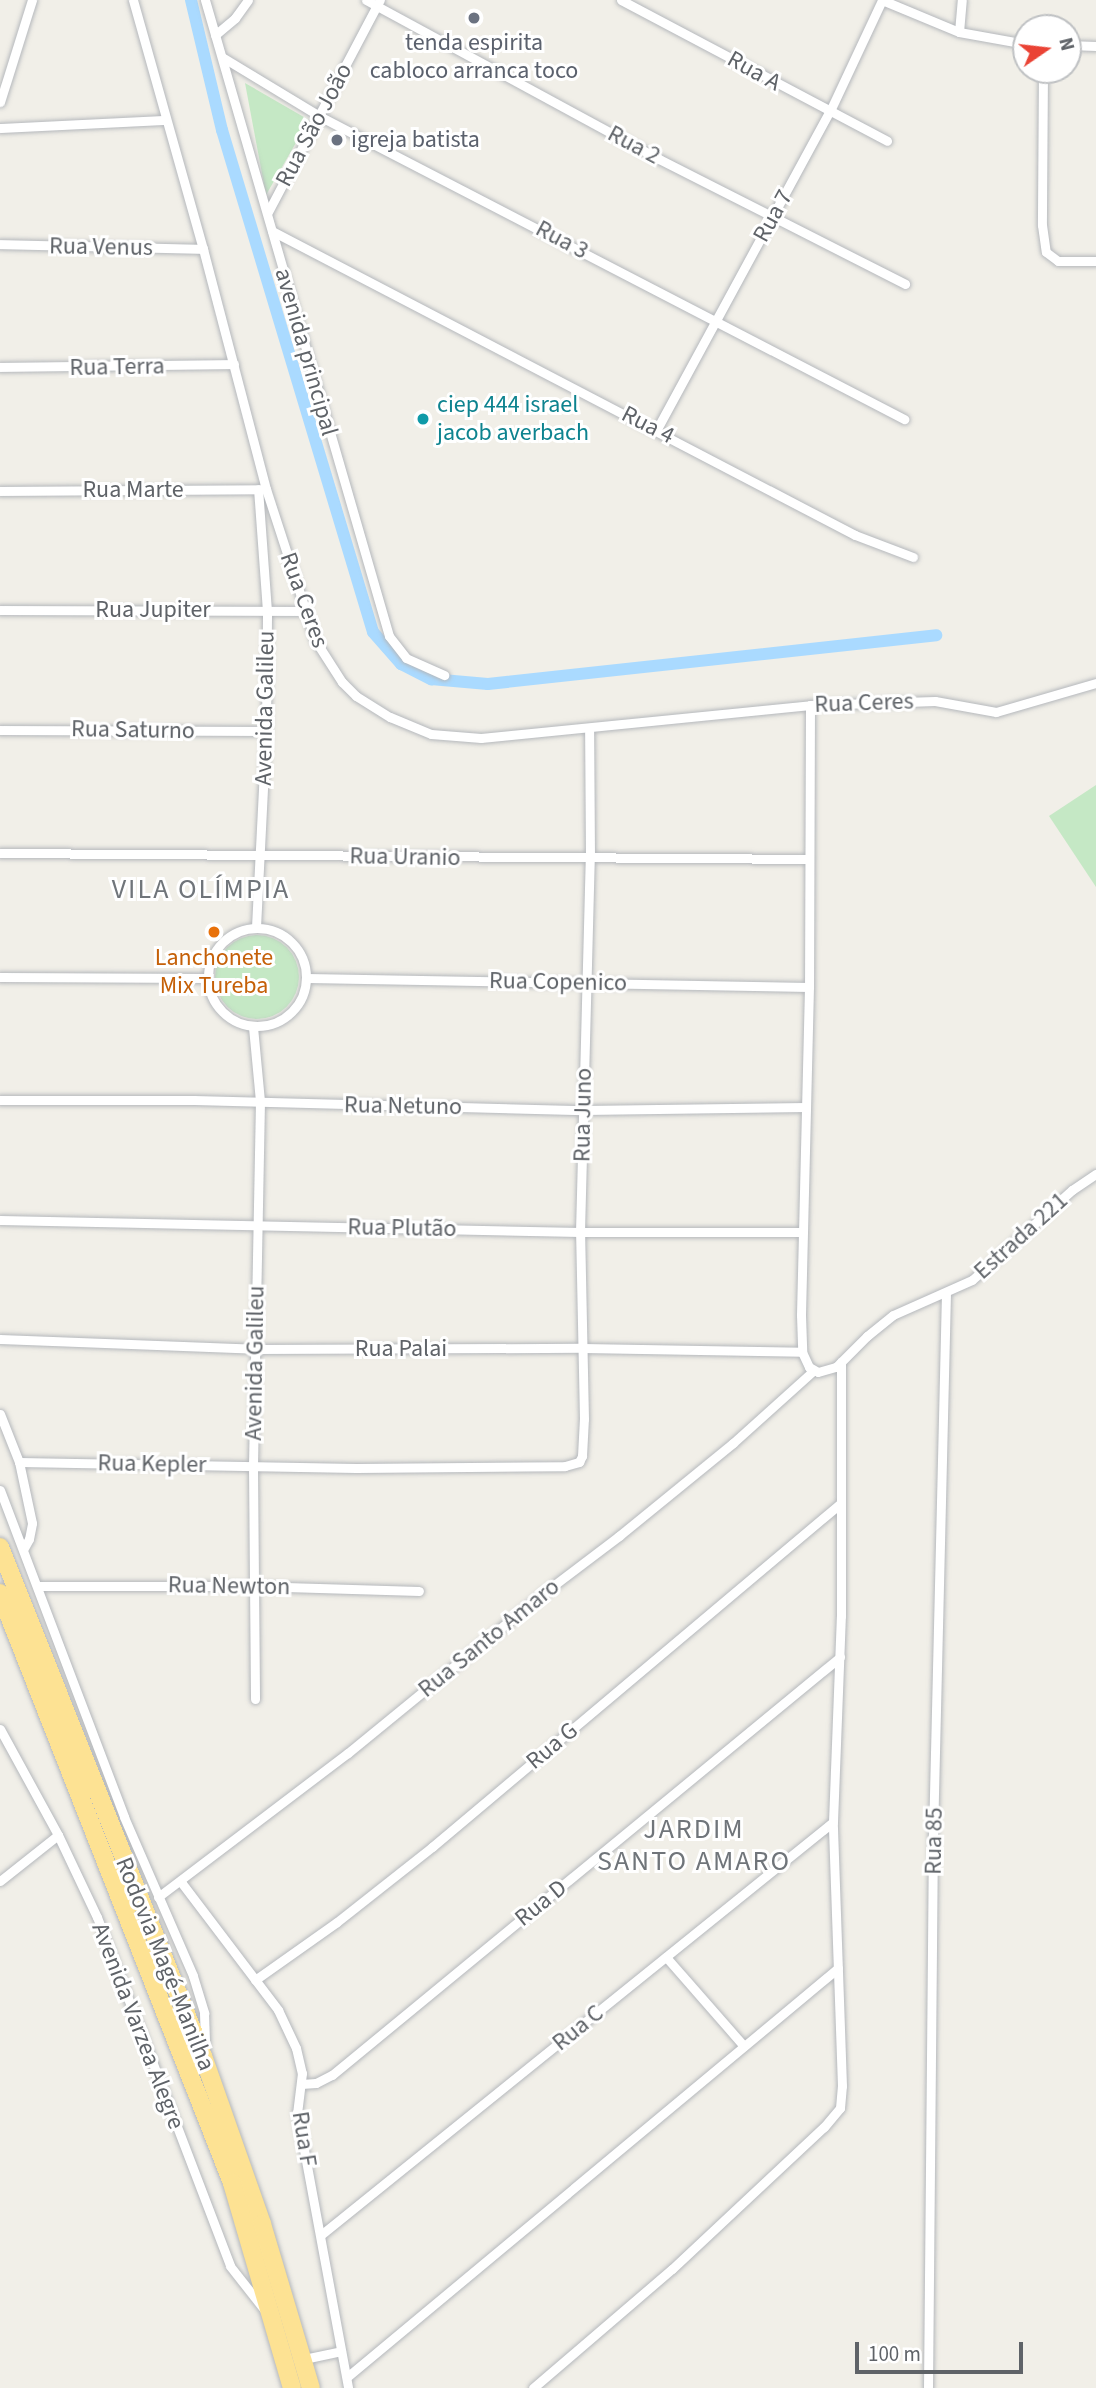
<!DOCTYPE html>
<html>
<head>
<meta charset="utf-8">
<style>
  body { margin:0 }
  #map { position:relative; width:1096px; height:2388px; overflow:hidden; background:#f1efe8; font-family:"Source Sans 3",sans-serif }
  div>[style] { position:absolute }
  .green>* { inset:0; background:#c5e8c5 }
  .round { border-radius:50% }
  .canal>* { height:12px; margin:-6px; padding:0 6px; transform-origin:6px; border-radius:6px; background:#aadaff }
  .roads { filter:drop-shadow(0 0 2px #b5b8bc) drop-shadow(0 0 2px #b5b8bc) }
  .street>* { height:9px; margin:-4.5px; padding:0 4.5px; transform-origin:4.5px; border-radius:4.5px; background:#fff }
  .street>.ring { margin:-4.5px; padding:0; box-sizing:content-box; background:none; border:9px solid #fff; border-radius:50% }
  .highway>* { height:18px; margin:-9px; padding:0 9px; transform-origin:9px; border-radius:9px; background:#fde293 }
  .dots>* { width:19px; height:19px; translate:-50% -50%; box-sizing:border-box; border:4px solid #fff; border-radius:50% }
  span { translate:-50% -50%; white-space:nowrap; text-align:center; line-height:1.15; -webkit-text-stroke:6px #fff; paint-order:stroke }
  .worship-label { font-size:24px; color:#5b616d }
  .left { translate:0 -50%; text-align:left }
  .street-label { font-size:24px; color:#5f6368 }
  .culture-label { font-size:24px; color:#0d838f }
  .food-label { font-size:24px; color:#c56008 }
  .quarter-label { font-size:28px; color:#70757a; letter-spacing:2px }
  .north { position:absolute; left:1012px; top:14px; width:70px; height:70px; box-sizing:border-box; background:#fff; border:2px solid #bfc1c3; border-radius:50%; rotate:76deg; font-size:19px; font-weight:700; line-height:28px; text-align:center; color:#5f6368 }
  .north::after { content:''; display:block; margin:auto; width:24px; height:32px; background:#ea4335; clip-path:polygon(50% 0,100% 100%,50% 72%,0 100%) }
  .scale { position:absolute; left:855px; top:2342px; width:168px; height:32px; box-sizing:border-box; border:4px solid #5f6368; border-top:0; padding-left:9px; font-size:21px; line-height:24px; white-space:nowrap; color:#5f6368; -webkit-text-stroke:5px #fff; paint-order:stroke }
</style>
</head>
<body>
<div id="map">
  <div class="green">
    <div style="clip-path:polygon(245px 83px,309px 120px,266px 195px)"></div>
    <div style="clip-path:polygon(1096px 785px,1096px 887px,1049px 816px)"></div>
    <div class="round" style="left:215px;top:935px;width:84px;height:84px"></div>
  </div>
  <div class="canal">
    <div style="left:191px;top:0;width:134px;rotate:76.6deg"></div>
    <div style="left:222px;top:130px;width:524px;rotate:73.26deg"></div>
    <div style="left:373px;top:632px;width:43px;rotate:48.8deg"></div>
    <div style="left:401px;top:664px;width:34px;rotate:27deg"></div>
    <div style="left:431px;top:679px;width:57px;rotate:5deg"></div>
    <div style="left:488px;top:684px;width:451px;rotate:-6.2deg"></div>
  </div>
  <div class="roads">
    <div class="street">
      <div style="left:133px;top:0;width:259px;rotate:74.3deg"></div>
      <div style="left:203px;top:249px;width:248px;rotate:75.3deg"></div>
      <div style="left:266px;top:489px;width:159px;rotate:72deg"></div>
      <div style="left:315px;top:640px;width:50px;rotate:57.3deg"></div>
      <div style="left:342px;top:682px;width:20px;rotate:45deg"></div>
      <div style="left:356px;top:696px;width:40px;rotate:32deg"></div>
      <div style="left:390px;top:717px;width:44px;rotate:22.5deg"></div>
      <div style="left:431px;top:734px;width:50px;rotate:4.6deg"></div>
      <div style="left:481px;top:738px;width:331px;rotate:-5.7deg"></div>
      <div style="left:810px;top:705px;width:125px;rotate:-1.8deg"></div>
      <div style="left:935px;top:701px;width:62px;rotate:10.2deg"></div>
      <div style="left:996px;top:712px;width:104px;rotate:-16.2deg"></div>
      <div style="left:205px;top:0;width:662px;rotate:73.86deg"></div>
      <div style="left:389px;top:636px;width:28px;rotate:52deg"></div>
      <div style="left:406px;top:658px;width:42px;rotate:24.1deg"></div>
      <div style="left:366px;top:0;width:333px;rotate:28.5deg"></div>
      <div style="left:659px;top:159px;width:276px;rotate:26.9deg"></div>
      <div style="left:621px;top:0;width:301px;rotate:27.9deg"></div>
      <div style="left:882px;top:0;width:83px;rotate:22.6deg"></div>
      <div style="left:959px;top:32px;width:68px;rotate:10.2deg"></div>
      <div style="left:959px;top:32px;width:32px;rotate:-85deg"></div>
      <div style="left:215px;top:35px;width:26px;rotate:-40deg"></div>
      <div style="left:235px;top:18px;width:22px;rotate:-54deg"></div>
      <div style="left:1068px;top:45px;width:28px;rotate:2deg"></div>
      <div style="left:222px;top:57px;width:116px;rotate:31.2deg"></div>
      <div style="left:321px;top:117px;width:657px;rotate:27.38deg"></div>
      <div style="left:1043px;top:70px;width:155px;rotate:90.4deg"></div>
      <div style="left:1042px;top:225px;width:27px;rotate:82deg"></div>
      <div style="left:1046px;top:252px;width:15px;rotate:37deg"></div>
      <div style="left:1058px;top:261px;width:38px"></div>
      <div style="left:0;top:102px;width:107px;rotate:-72.6deg"></div>
      <div style="left:0;top:128px;width:164px;rotate:-2.8deg"></div>
      <div style="left:268px;top:212px;width:240px;rotate:-62.2deg"></div>
      <div style="left:272px;top:231px;width:657px;rotate:27.54deg"></div>
      <div style="left:855px;top:535px;width:62px;rotate:20.8deg"></div>
      <div style="left:0;top:244px;width:203px;rotate:1.4deg"></div>
      <div style="left:0;top:367px;width:234px;rotate:-0.7deg"></div>
      <div style="left:657px;top:429px;width:362px;rotate:-61.5deg"></div>
      <div style="left:830px;top:111px;width:123px;rotate:-64.9deg"></div>
      <div style="left:0;top:491px;width:261px;rotate:-0.4deg"></div>
      <div style="left:0;top:610px;width:306px;rotate:0.2deg"></div>
      <div style="left:810px;top:705px;width:282px;rotate:90.2deg"></div>
      <div style="left:809px;top:987px;width:328px;rotate:91.4deg"></div>
      <div style="left:801px;top:1315px;width:37px;rotate:88deg"></div>
      <div style="left:802px;top:1352px;width:17px;rotate:65deg"></div>
      <div style="left:809px;top:1367px;width:10px;rotate:29deg"></div>
      <div style="left:818px;top:1372px;width:19px;rotate:-16deg"></div>
      <div style="left:836px;top:1367px;width:44px;rotate:-45deg"></div>
      <div style="left:867px;top:1336px;width:33px;rotate:-39deg"></div>
      <div style="left:893px;top:1315px;width:86px;rotate:-23.9deg"></div>
      <div style="left:972px;top:1280px;width:135px;rotate:-42deg"></div>
      <div style="left:1072px;top:1190px;width:29px;rotate:-34deg"></div>
      <div style="left:0;top:730px;width:266px;rotate:0.2deg"></div>
      <div style="left:0;top:853px;width:809px;rotate:0.42deg"></div>
      <div style="left:256px;top:927px;width:196px;rotate:-87.1deg"></div>
      <div style="left:266px;top:731px;width:120px;rotate:-89.5deg"></div>
      <div style="left:267px;top:611px;width:122px;rotate:-94.2deg"></div>
      <div class="ring" style="left:208px;top:928px;width:89px;height:89px"></div>
      <div style="left:0;top:977px;width:208px;rotate:0.3deg"></div>
      <div style="left:307px;top:978px;width:502px;rotate:1.03deg"></div>
      <div style="left:253px;top:1027px;width:74px;rotate:84.6deg"></div>
      <div style="left:260px;top:1101px;width:366px;rotate:91.1deg"></div>
      <div style="left:253px;top:1467px;width:232px;rotate:89.5deg"></div>
      <div style="left:0;top:1100px;width:194px"></div>
      <div style="left:194px;top:1100px;width:390px;rotate:1.5deg"></div>
      <div style="left:584px;top:1110px;width:222px;rotate:-0.8deg"></div>
      <div style="left:0;top:1220px;width:580px;rotate:1.19deg"></div>
      <div style="left:580px;top:1232px;width:223px"></div>
      <div style="left:0;top:1339px;width:255px;rotate:2.2deg"></div>
      <div style="left:255px;top:1349px;width:328px;rotate:-0.2deg"></div>
      <div style="left:583px;top:1348px;width:219px;rotate:1deg"></div>
      <div style="left:0;top:1414px;width:52px;rotate:68.4deg"></div>
      <div style="left:0;top:1490px;width:350px;rotate:69.2deg"></div>
      <div style="left:124px;top:1817px;width:173px;rotate:66.5deg"></div>
      <div style="left:193px;top:1976px;width:39px;rotate:73deg"></div>
      <div style="left:204px;top:2013px;width:35px;rotate:88deg"></div>
      <div style="left:24px;top:1548px;width:10px;rotate:-61deg"></div>
      <div style="left:29px;top:1539px;width:16px;rotate:-79deg"></div>
      <div style="left:32px;top:1523px;width:62px;rotate:-102deg"></div>
      <div style="left:19px;top:1462px;width:337px;rotate:1deg"></div>
      <div style="left:356px;top:1468px;width:209px;rotate:-0.5deg"></div>
      <div style="left:565px;top:1466px;width:15px;rotate:-16deg"></div>
      <div style="left:579px;top:1462px;width:7px;rotate:-63deg"></div>
      <div style="left:582px;top:1456px;width:37px;rotate:-87deg"></div>
      <div style="left:584px;top:1419px;width:187px;rotate:-91.2deg"></div>
      <div style="left:580px;top:1232px;width:375px;rotate:-88.5deg"></div>
      <div style="left:590px;top:857px;width:128px;rotate:-90.4deg"></div>
      <div style="left:39px;top:1586px;width:213px"></div>
      <div style="left:252px;top:1586px;width:167px;rotate:1.7deg"></div>
      <div style="left:0;top:1729px;width:121px;rotate:61.3deg"></div>
      <div style="left:58px;top:1835px;width:91px;rotate:64.6deg"></div>
      <div style="left:97px;top:1917px;width:373px;rotate:69.1deg"></div>
      <div style="left:230px;top:2266px;width:60px;rotate:51.8deg"></div>
      <div style="left:0;top:1881px;width:74px;rotate:-38.4deg"></div>
      <div style="left:181px;top:1882px;width:161px;rotate:52.8deg"></div>
      <div style="left:278px;top:2010px;width:42px;rotate:64.7deg"></div>
      <div style="left:296px;top:2048px;width:26px;rotate:77deg"></div>
      <div style="left:302px;top:2073px;width:39px;rotate:97deg"></div>
      <div style="left:297px;top:2112px;width:281px;rotate:79.5deg"></div>
      <div style="left:158px;top:1897px;width:238px;rotate:-37.2deg"></div>
      <div style="left:348px;top:1753px;width:254px;rotate:-39.3deg"></div>
      <div style="left:545px;top:1592px;width:93px;rotate:-37.1deg"></div>
      <div style="left:619px;top:1536px;width:147px;rotate:-39.2deg"></div>
      <div style="left:733px;top:1443px;width:108px;rotate:-42deg"></div>
      <div style="left:666px;top:1957px;width:118px;rotate:48.8deg"></div>
      <div style="left:255px;top:1980px;width:100px;rotate:-35.3deg"></div>
      <div style="left:337px;top:1922px;width:121px;rotate:-38.3deg"></div>
      <div style="left:432px;top:1847px;width:534px;rotate:-40.07deg"></div>
      <div style="left:301px;top:2084px;width:15px;rotate:-4deg"></div>
      <div style="left:316px;top:2083px;width:18px;rotate:-27deg"></div>
      <div style="left:332px;top:2075px;width:658px;rotate:-39.45deg"></div>
      <div style="left:322px;top:2234px;width:656px;rotate:-38.88deg"></div>
      <div style="left:304px;top:2359px;width:38px;rotate:-12deg"></div>
      <div style="left:347px;top:2377px;width:639px;rotate:-39.79deg"></div>
      <div style="left:533px;top:2388px;width:183px;rotate:-40.6deg"></div>
      <div style="left:672px;top:2269px;width:208px;rotate:-43.1deg"></div>
      <div style="left:824px;top:2127px;width:25px;rotate:-50deg"></div>
      <div style="left:840px;top:2108px;width:22px;rotate:-85deg"></div>
      <div style="left:842px;top:2086px;width:264px;rotate:-92deg"></div>
      <div style="left:833px;top:1822px;width:206px;rotate:-87.8deg"></div>
      <div style="left:841px;top:1616px;width:254px;rotate:-90deg"></div>
      <div style="left:928px;top:2388px;width:552px;rotate:-89.48deg"></div>
      <div style="left:933px;top:1836px;width:543px;rotate:-88.63deg"></div>
    </div>
    <div class="highway">
      <div style="left:0;top:1547px;width:548px;rotate:68.26deg"></div>
      <div style="left:203px;top:2056px;width:178px;rotate:70.6deg"></div>
      <div style="left:262px;top:2224px;width:171px;rotate:73.4deg"></div>
      <div style="left:0;top:1593px;width:634px;rotate:68.53deg"></div>
      <div style="left:232px;top:2183px;width:214px;rotate:73.7deg"></div>
    </div>
  </div>
  <div class="dots">
    <div style="left:474px;top:18px;background:#6b7280"></div>
    <div style="left:337px;top:140px;background:#6b7280"></div>
    <div style="left:423px;top:419px;background:#0f9aa8"></div>
    <div style="left:214px;top:932px;background:#e8710a"></div>
  </div>
  <div class="worship-label">
    <span style="left:474px;top:57px">tenda espirita<br>cabloco arranca toco</span>
    <span class="left" style="left:351px;top:140px">igreja batista</span>
  </div>
  <div class="street-label">
    <span style="left:754px;top:71px;rotate:29deg">Rua A</span>
    <span style="left:314px;top:125px;rotate:-62deg">Rua São João</span>
    <span style="left:634px;top:145px;rotate:28deg">Rua 2</span>
    <span style="left:773px;top:216px;rotate:-61deg">Rua 7</span>
    <span style="left:562px;top:240px;rotate:28deg">Rua 3</span>
    <span style="left:101px;top:247px;rotate:1deg">Rua Venus</span>
    <span style="left:306px;top:352px;rotate:74deg">avenida principal</span>
    <span style="left:117px;top:367px;rotate:-1deg">Rua Terra</span>
    <span style="left:648px;top:425px;rotate:27deg">Rua 4</span>
    <span style="left:133px;top:490px">Rua Marte</span>
    <span style="left:304px;top:600px;rotate:70deg">Rua Ceres</span>
    <span style="left:153px;top:610px">Rua Jupiter</span>
    <span style="left:864px;top:703px;rotate:-2deg">Rua Ceres</span>
    <span style="left:265px;top:708px;rotate:-89deg">Avenida Galileu</span>
    <span style="left:133px;top:730px;rotate:1deg">Rua Saturno</span>
    <span style="left:405px;top:857px;rotate:1deg">Rua Uranio</span>
    <span style="left:558px;top:982px;rotate:1deg">Rua Copenico</span>
    <span style="left:403px;top:1106px;rotate:1deg">Rua Netuno</span>
    <span style="left:583px;top:1115px;rotate:-89deg">Rua Juno</span>
    <span style="left:402px;top:1228px;rotate:1deg">Rua Plutão</span>
    <span style="left:1021px;top:1236px;rotate:-42deg">Estrada 221</span>
    <span style="left:401px;top:1349px">Rua Palai</span>
    <span style="left:255px;top:1363px;rotate:-89deg">Avenida Galileu</span>
    <span style="left:152px;top:1464px;rotate:1deg">Rua Kepler</span>
    <span style="left:229px;top:1586px;rotate:1deg">Rua Newton</span>
    <span style="left:489px;top:1638px;rotate:-39deg">Rua Santo Amaro</span>
    <span style="left:552px;top:1746px;rotate:-40deg">Rua G</span>
    <span style="left:934px;top:1841px;rotate:-89deg">Rua 85</span>
    <span style="left:541px;top:1903px;rotate:-39deg">Rua D</span>
    <span style="left:165px;top:1964px;rotate:68deg">Rodovia Magé-Manilha</span>
    <span style="left:138px;top:2026px;rotate:69deg">Avenida Varzea Alegre</span>
    <span style="left:578px;top:2028px;rotate:-39deg">Rua C</span>
    <span style="left:304px;top:2139px;rotate:81deg">Rua F</span>
  </div>
  <div class="culture-label">
    <span class="left" style="left:437px;top:419px">ciep 444 israel<br>jacob averbach</span>
  </div>
  <div class="food-label">
    <span style="left:214px;top:972px">Lanchonete<br>Mix Tureba</span>
  </div>
  <div class="quarter-label">
    <span style="left:201px;top:889px">VILA OLÍMPIA</span>
    <span style="left:694px;top:1845px">JARDIM<br>SANTO AMARO</span>
  </div>
  <div class="north">N</div>
  <div class="scale">100 m</div>
</div>
</body>
</html>
